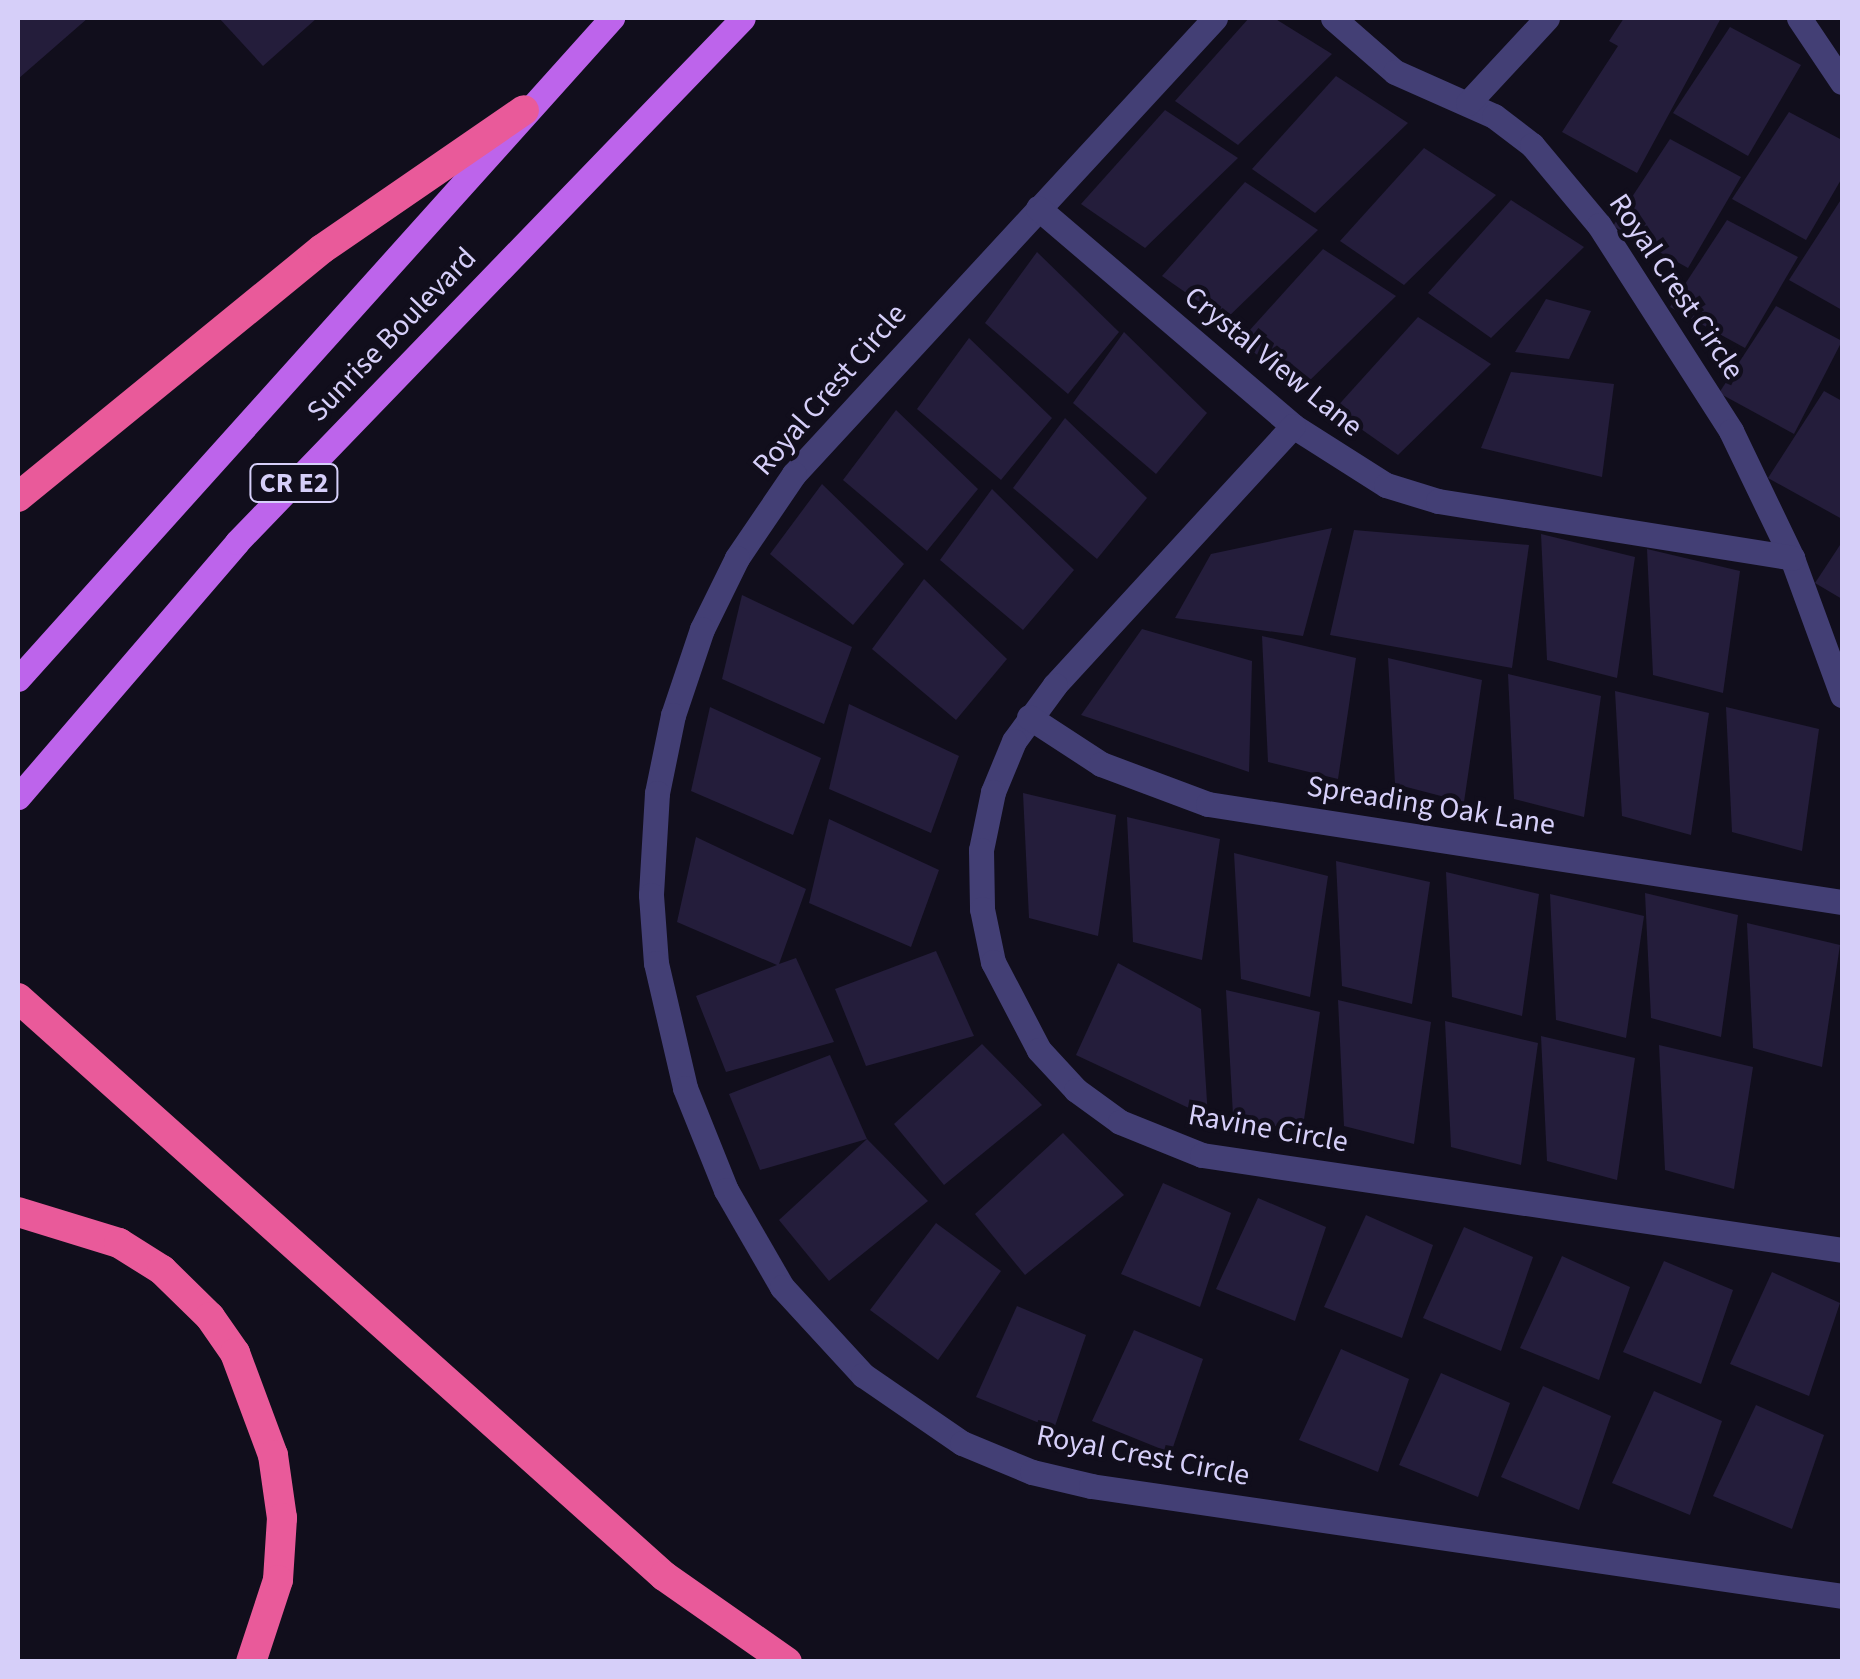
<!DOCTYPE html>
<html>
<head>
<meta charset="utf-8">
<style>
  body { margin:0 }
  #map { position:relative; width:1860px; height:1679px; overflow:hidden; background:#110e1c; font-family:"Source Sans 3",sans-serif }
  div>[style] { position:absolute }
  .building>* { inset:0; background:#241d3b }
  .minor>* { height:25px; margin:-12.5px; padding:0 12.5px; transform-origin:12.5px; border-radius:12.5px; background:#433f75 }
  .major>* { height:25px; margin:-12.5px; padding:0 12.5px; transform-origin:12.5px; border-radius:12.5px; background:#bd64eb }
  .highway>* { height:30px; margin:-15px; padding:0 15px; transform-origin:15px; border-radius:15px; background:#e95a9a }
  span { translate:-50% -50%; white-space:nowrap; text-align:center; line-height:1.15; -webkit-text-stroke:9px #110e1c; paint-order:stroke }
  .shield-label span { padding:2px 8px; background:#110e1c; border:2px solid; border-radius:8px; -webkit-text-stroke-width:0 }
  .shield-label { font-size:28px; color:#d6cff9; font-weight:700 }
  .street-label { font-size:30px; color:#d6cff9 }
  .frame { position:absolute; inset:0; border:20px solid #d6cff9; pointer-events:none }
</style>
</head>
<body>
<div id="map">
  <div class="building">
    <div style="clip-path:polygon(18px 18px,88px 18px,18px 79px)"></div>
    <div style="clip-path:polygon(219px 18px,317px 18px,263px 66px)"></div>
    <div style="clip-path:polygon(1249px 18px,1274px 18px,1332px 54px,1238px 145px,1175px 101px)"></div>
    <div style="clip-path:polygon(1624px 18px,1721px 18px,1637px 173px,1562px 132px,1618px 46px,1609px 41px)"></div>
    <div style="clip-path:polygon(1730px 27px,1801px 65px,1748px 156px,1673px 113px)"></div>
    <div style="clip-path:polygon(1336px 76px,1408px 123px,1315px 213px,1252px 169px)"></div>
    <div style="clip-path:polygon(1165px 110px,1238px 158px,1145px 248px,1081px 204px)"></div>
    <div style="clip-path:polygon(1789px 112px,1842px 140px,1842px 178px,1806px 240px,1732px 199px)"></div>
    <div style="clip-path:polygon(1670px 139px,1741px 177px,1688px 268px,1613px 226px)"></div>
    <div style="clip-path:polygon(1424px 148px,1496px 195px,1404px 285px,1340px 241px)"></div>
    <div style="clip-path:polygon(1245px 182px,1318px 230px,1225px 320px,1162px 276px)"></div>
    <div style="clip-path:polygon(1842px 198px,1842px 310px,1789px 280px)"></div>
    <div style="clip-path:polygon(1511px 200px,1584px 247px,1491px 338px,1428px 293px)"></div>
    <div style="clip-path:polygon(1727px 220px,1798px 257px,1745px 348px,1670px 307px)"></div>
    <div style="clip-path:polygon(1323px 249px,1396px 296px,1303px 387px,1239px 342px)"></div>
    <div style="clip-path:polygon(1037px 252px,1119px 332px,1068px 394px,985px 323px)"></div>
    <div style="clip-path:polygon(1546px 299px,1591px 311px,1569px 359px,1515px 352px)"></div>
    <div style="clip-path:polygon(1776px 306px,1842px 341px,1794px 434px,1719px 393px)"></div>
    <div style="clip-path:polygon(1418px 317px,1491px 364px,1398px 455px,1334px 410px)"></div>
    <div style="clip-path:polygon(1124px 332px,1207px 413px,1156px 474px,1073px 403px)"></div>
    <div style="clip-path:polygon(969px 338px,1052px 418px,1001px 480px,917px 409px)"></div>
    <div style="clip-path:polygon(1511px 372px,1614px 384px,1602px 477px,1481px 448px)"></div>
    <div style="clip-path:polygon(1824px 391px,1842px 401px,1842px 519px,1768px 478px)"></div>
    <div style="clip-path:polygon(896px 410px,978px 489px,927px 551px,843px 480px)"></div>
    <div style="clip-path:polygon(1065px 418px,1147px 498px,1097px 559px,1013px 488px)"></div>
    <div style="clip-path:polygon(822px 484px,904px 564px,853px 625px,770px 554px)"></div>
    <div style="clip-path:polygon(992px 489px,1074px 570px,1023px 630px,940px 560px)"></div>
    <div style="clip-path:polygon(1332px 528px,1303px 636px,1175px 618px,1211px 554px)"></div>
    <div style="clip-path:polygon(1354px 530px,1529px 545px,1512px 668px,1330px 635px)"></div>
    <div style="clip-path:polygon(1541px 534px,1635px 557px,1617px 678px,1547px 660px)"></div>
    <div style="clip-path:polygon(1842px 542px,1842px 599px,1815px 583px)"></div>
    <div style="clip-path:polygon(1647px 549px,1740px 571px,1723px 693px,1653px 675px)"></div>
    <div style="clip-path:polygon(924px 579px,1007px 659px,956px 720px,872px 649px)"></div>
    <div style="clip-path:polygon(742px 595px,852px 647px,824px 724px,722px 679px)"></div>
    <div style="clip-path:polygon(1142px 629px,1252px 661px,1249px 772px,1081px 715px)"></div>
    <div style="clip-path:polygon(1262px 636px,1356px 658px,1338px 779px,1268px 762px)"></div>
    <div style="clip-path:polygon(1388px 658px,1482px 680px,1464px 802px,1395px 784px)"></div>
    <div style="clip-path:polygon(1508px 674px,1601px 696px,1584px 817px,1514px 799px)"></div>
    <div style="clip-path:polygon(1615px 691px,1709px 713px,1691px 835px,1622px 816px)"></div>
    <div style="clip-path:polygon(849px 704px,959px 756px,931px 833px,829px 789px)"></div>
    <div style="clip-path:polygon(710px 707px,821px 758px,793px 835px,691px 791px)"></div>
    <div style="clip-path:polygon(1726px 707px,1819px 729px,1802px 851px,1732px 832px)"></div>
    <div style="clip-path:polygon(1023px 793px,1116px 815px,1098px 936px,1029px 918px)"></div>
    <div style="clip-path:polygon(1127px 817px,1220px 839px,1202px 960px,1133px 942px)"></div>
    <div style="clip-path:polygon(829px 819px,939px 870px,911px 947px,809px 903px)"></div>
    <div style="clip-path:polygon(696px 837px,806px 889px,779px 964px,796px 958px,834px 1042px,726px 1072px,696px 996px,777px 965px,677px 922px)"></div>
    <div style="clip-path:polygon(1234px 853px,1328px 876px,1310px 997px,1241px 979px)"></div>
    <div style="clip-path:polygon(1336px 861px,1430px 882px,1412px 1004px,1342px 986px)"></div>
    <div style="clip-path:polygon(1446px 872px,1539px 894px,1522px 1016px,1452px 997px)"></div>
    <div style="clip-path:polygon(1645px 893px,1738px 915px,1721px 1037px,1651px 1018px)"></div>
    <div style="clip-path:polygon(1550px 894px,1644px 916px,1626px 1038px,1556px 1020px)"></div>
    <div style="clip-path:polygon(1747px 923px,1840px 945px,1822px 1067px,1753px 1048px)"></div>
    <div style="clip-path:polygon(936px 951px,974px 1036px,866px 1066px,835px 989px)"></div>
    <div style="clip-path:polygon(1118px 963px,1201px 1009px,1208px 1117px,1076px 1055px)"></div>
    <div style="clip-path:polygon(1226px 990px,1320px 1012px,1302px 1133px,1233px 1115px)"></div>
    <div style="clip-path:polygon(1338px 1000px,1431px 1022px,1414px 1144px,1344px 1126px)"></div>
    <div style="clip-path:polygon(1445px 1021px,1538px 1043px,1521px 1165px,1451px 1147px)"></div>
    <div style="clip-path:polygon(1541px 1036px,1635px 1058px,1617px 1180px,1547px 1161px)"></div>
    <div style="clip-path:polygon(982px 1044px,1042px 1105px,944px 1185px,894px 1124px)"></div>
    <div style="clip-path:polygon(1659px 1045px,1753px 1067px,1734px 1189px,1665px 1170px)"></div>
    <div style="clip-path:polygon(830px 1055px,867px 1139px,760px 1170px,729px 1094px)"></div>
    <div style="clip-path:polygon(1063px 1133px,1124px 1195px,1025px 1275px,975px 1214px)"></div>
    <div style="clip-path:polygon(867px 1139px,928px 1201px,829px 1281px,779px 1220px)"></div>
    <div style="clip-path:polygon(1163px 1183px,1231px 1213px,1200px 1307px,1121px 1274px)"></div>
    <div style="clip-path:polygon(1258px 1198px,1326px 1227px,1295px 1321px,1216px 1289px)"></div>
    <div style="clip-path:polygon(1366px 1215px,1433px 1245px,1402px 1338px,1324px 1307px)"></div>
    <div style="clip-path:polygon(936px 1223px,1001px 1271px,938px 1360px,870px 1310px)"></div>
    <div style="clip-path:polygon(1464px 1227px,1533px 1257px,1501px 1351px,1423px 1318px)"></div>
    <div style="clip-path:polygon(1562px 1256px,1630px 1287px,1599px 1380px,1520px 1348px)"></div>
    <div style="clip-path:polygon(1664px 1261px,1733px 1290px,1701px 1384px,1623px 1352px)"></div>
    <div style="clip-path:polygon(1772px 1272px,1840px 1303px,1809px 1396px,1730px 1364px)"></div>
    <div style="clip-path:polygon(1017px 1306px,1086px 1335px,1054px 1429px,976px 1397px)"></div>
    <div style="clip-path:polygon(1134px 1330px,1203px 1359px,1171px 1453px,1092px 1421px)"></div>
    <div style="clip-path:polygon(1341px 1349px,1409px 1379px,1378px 1472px,1299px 1440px)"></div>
    <div style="clip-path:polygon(1441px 1373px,1510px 1403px,1478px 1497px,1399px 1465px)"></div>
    <div style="clip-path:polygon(1543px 1386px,1611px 1416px,1579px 1510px,1501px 1477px)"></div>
    <div style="clip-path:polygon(1654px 1391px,1722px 1421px,1690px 1515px,1612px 1483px)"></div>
    <div style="clip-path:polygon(1756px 1405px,1824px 1435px,1792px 1529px,1713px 1496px)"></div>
  </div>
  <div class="minor">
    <div style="left:1215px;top:18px;width:621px;rotate:132.71deg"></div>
    <div style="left:794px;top:474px;width:102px;rotate:124.2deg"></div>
    <div style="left:737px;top:558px;width:79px;rotate:116.2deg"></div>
    <div style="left:702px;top:629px;width:91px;rotate:108.6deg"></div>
    <div style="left:673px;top:715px;width:80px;rotate:101.6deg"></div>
    <div style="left:657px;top:793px;width:102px;rotate:93.4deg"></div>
    <div style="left:651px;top:895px;width:68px;rotate:85.8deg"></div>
    <div style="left:656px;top:963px;width:128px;rotate:76.9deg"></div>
    <div style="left:685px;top:1088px;width:110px;rotate:68.1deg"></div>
    <div style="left:726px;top:1190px;width:112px;rotate:60deg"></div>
    <div style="left:782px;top:1287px;width:120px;rotate:47.4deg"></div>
    <div style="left:863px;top:1375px;width:120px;rotate:34.5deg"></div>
    <div style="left:962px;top:1443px;width:76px;rotate:22.5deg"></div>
    <div style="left:1032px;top:1472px;width:61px;rotate:13.3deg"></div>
    <div style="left:1091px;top:1486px;width:759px;rotate:8.33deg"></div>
    <div style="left:1333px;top:18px;width:82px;rotate:41.1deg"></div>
    <div style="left:1395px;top:72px;width:108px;rotate:24deg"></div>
    <div style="left:1494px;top:116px;width:48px;rotate:37.3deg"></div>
    <div style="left:1532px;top:145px;width:104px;rotate:50.1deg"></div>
    <div style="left:1599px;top:225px;width:245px;rotate:57.3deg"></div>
    <div style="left:1731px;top:431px;width:141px;rotate:64.3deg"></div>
    <div style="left:1792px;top:558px;width:146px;rotate:69.9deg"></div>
    <div style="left:1799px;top:18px;width:77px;rotate:56.1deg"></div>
    <div style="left:1468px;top:103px;width:116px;rotate:-47.1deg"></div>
    <div style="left:1038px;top:208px;width:335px;rotate:40.5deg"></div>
    <div style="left:1293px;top:426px;width:110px;rotate:32.4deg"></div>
    <div style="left:1386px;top:485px;width:54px;rotate:17.1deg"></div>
    <div style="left:1438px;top:501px;width:359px;rotate:9.1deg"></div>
    <div style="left:1293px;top:426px;width:352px;rotate:132.6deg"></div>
    <div style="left:1055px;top:685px;width:69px;rotate:126.2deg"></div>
    <div style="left:1014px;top:741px;width:55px;rotate:112.4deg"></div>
    <div style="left:993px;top:792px;width:59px;rotate:101.7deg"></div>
    <div style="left:981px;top:850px;width:59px;rotate:89deg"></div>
    <div style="left:982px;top:909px;width:54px;rotate:78.3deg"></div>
    <div style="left:993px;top:962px;width:99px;rotate:62.4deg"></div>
    <div style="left:1039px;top:1050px;width:54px;rotate:47.2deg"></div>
    <div style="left:1076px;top:1090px;width:54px;rotate:36deg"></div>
    <div style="left:1120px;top:1122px;width:88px;rotate:21.9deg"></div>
    <div style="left:1202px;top:1155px;width:647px;rotate:8.44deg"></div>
    <div style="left:1029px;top:717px;width:86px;rotate:33.1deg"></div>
    <div style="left:1101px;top:764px;width:114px;rotate:20.5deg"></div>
    <div style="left:1208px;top:804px;width:642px;rotate:8.79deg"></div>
  </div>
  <div class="major">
    <div style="left:18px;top:679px;width:889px;rotate:-48.06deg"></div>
    <div style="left:18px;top:797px;width:336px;rotate:-49.3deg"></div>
    <div style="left:237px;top:542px;width:728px;rotate:-46deg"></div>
  </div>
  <div class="highway">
    <div style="left:18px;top:497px;width:392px;rotate:-39.2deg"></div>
    <div style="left:322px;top:249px;width:245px;rotate:-34.5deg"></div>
    <div style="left:18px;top:998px;width:867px;rotate:41.82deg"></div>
    <div style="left:664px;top:1576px;width:150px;rotate:35deg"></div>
    <div style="left:18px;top:1212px;width:106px;rotate:17.1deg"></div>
    <div style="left:119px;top:1243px;width:51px;rotate:32.1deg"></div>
    <div style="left:162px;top:1270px;width:67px;rotate:44.4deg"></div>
    <div style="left:210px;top:1317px;width:44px;rotate:55.2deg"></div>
    <div style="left:235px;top:1353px;width:109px;rotate:69.6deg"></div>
    <div style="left:273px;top:1455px;width:64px;rotate:81.9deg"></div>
    <div style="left:282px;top:1518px;width:62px;rotate:93.7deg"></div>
    <div style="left:278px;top:1580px;width:86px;rotate:108.2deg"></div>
  </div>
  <div class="shield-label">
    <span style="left:294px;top:483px">CR E2</span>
  </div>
  <div class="street-label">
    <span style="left:1676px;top:287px;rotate:56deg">Royal Crest Circle</span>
    <span style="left:392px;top:335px;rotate:-46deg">Sunrise Boulevard</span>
    <span style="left:1273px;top:362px;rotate:39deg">Crystal View Lane</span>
    <span style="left:830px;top:390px;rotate:-49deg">Royal Crest Circle</span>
    <span style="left:1431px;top:806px;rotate:9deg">Spreading Oak Lane</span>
    <span style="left:1268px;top:1129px;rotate:10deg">Ravine Circle</span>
    <span style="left:1143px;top:1456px;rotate:11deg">Royal Crest Circle</span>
  </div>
  <div class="frame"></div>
</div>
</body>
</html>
